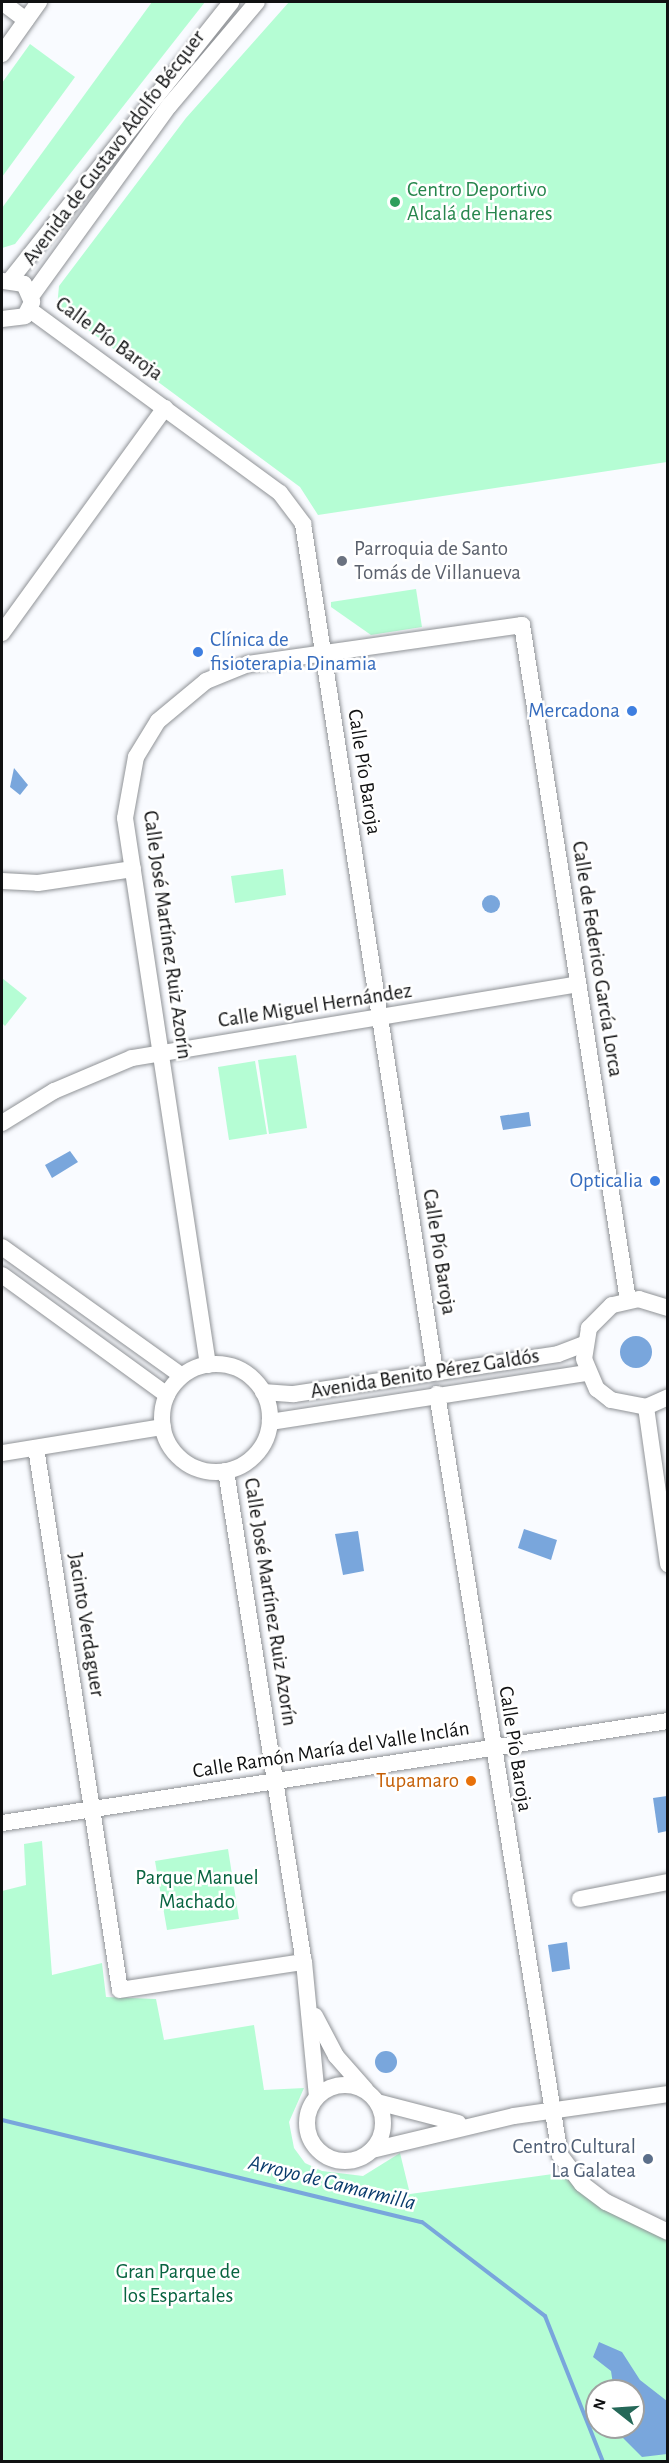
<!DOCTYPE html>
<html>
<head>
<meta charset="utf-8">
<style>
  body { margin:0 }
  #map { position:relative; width:669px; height:2463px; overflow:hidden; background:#f9fbff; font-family:"Alegreya Sans",sans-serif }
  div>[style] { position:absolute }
  .green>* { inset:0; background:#b5fdd4 }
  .water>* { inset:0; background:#79a6dc }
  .round { border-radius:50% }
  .stream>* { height:4px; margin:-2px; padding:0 2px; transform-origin:2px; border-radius:2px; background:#79a6dc }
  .roads { filter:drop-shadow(0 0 2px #909397) drop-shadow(0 0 2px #909397) }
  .minor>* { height:16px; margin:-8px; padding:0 8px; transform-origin:8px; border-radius:8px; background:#fff }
  .minor>.ring { margin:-8px; padding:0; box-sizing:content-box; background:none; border:16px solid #fff; border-radius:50% }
  .dots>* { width:16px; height:16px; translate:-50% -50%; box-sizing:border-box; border:3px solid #fff; border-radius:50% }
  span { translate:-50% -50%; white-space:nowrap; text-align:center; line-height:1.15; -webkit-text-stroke:5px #fff; paint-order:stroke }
  .street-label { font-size:21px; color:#101112 }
  .leisure-label { font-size:21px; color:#27864d }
  .left { translate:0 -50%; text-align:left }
  .worship-label { font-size:21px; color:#5b616d }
  .shop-label { font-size:21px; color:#366cbe }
  .right { translate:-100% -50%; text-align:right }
  .food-label { font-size:21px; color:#c56008 }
  .park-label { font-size:21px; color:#086440 }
  .service-label { font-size:21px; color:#4e5e75 }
  .water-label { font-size:22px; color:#093b6c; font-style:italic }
  .frame { position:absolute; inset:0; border:3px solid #101112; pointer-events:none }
  .north { position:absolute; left:585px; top:2379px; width:60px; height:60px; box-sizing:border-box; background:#fff; border:2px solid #9fa0a0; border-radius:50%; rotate:287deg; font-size:16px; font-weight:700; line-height:24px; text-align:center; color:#101112 }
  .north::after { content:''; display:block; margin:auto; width:21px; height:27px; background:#256858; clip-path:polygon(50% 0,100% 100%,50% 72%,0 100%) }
</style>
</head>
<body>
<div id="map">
  <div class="green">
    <div style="clip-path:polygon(152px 2px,205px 2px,15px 244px,2px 248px,2px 208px)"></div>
    <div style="clip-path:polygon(289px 2px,667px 2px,667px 462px,318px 515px,300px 487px,57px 307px,59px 286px,186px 118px)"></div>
    <div style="clip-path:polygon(30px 44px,75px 77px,2px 177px,2px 83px)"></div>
    <div style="clip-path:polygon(416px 589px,422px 627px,371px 635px,331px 607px,331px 602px)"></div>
    <div style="clip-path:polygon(283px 869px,286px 895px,235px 903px,231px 876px)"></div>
    <div style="clip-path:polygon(2px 978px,27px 998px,5px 1026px,2px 1023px)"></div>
    <div style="clip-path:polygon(296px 1055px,307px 1128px,269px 1134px,258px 1060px)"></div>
    <div style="clip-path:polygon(255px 1061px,267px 1134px,229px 1140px,218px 1067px)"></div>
    <div style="clip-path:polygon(evenodd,42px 1841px,52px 1975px,102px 1963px,106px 1997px,156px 1999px,164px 2040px,254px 2025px,264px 2090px,304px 2088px,289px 2122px,294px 2148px,305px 2163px,322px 2171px,363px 2176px,400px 2153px,410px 2194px,560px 2173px,668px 2237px,667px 2461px,2px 2461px,2px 1891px,26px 1885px,24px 1844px,42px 1841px,597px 2391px,633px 2391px,633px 2427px,597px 2427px,597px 2391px)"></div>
    <div style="clip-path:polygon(228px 1849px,239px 1919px,167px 1930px,155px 1861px)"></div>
  </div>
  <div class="water">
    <div style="clip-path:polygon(14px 768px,28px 785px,20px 795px,10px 787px)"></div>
    <div class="round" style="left:482px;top:895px;width:18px;height:18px"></div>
    <div style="clip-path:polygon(529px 1112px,531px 1126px,503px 1130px,500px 1116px)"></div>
    <div style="clip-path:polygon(70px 1151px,78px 1162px,52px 1178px,45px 1165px)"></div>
    <div class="round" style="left:620px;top:1336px;width:32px;height:32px"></div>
    <div style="clip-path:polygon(524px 1529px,557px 1540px,551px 1560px,518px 1548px)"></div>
    <div style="clip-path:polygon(358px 1531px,364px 1571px,343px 1575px,335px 1534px)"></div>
    <div style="clip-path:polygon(667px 1796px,667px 1831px,658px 1833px,653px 1798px)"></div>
    <div style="clip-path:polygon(567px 1942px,570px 1969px,552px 1972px,548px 1945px)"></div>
    <div class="round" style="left:375px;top:2051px;width:22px;height:22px"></div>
    <div style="clip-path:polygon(599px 2342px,622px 2352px,640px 2380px,667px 2401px,667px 2454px,642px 2457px,620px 2435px,618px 2427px,633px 2427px,633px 2391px,614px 2391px,611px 2371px,593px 2357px)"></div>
  </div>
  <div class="stream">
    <div style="left:2px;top:2120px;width:432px;rotate:13.7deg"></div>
    <div style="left:422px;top:2222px;width:155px;rotate:37.4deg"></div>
    <div style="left:545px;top:2316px;width:157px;rotate:68.3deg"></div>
  </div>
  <div class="roads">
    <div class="minor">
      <div style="left:2px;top:2px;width:30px;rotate:37deg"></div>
      <div style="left:2px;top:54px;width:64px;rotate:-54.6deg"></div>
      <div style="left:11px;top:279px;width:354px;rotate:-51.5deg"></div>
      <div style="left:32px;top:295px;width:233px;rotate:-54.1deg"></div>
      <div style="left:169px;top:106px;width:136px;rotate:-49.8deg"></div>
      <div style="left:30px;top:310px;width:310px;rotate:36.2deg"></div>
      <div style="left:280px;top:493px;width:39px;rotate:53deg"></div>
      <div style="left:303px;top:524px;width:857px;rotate:81.14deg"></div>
      <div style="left:2px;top:319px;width:23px;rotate:-7deg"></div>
      <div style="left:25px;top:316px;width:16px;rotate:-63deg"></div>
      <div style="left:32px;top:302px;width:20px;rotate:-114deg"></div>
      <div style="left:24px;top:284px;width:22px;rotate:-172deg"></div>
      <div style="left:2px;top:633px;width:278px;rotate:-54.1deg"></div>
      <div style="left:2px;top:881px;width:36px;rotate:3deg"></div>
      <div style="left:38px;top:883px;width:96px;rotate:-8.4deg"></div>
      <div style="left:2px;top:1123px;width:61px;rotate:-31.6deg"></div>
      <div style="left:54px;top:1091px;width:85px;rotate:-22.9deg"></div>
      <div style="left:132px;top:1058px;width:452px;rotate:-9.4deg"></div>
      <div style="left:2px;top:1247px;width:221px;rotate:35.6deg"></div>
      <div style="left:2px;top:1275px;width:204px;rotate:36deg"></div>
      <div style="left:668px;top:1308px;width:30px;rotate:-163deg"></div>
      <div style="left:639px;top:1299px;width:28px;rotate:167deg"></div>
      <div style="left:612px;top:1305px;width:33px;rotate:135deg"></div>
      <div style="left:589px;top:1328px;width:31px;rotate:99deg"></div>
      <div style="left:584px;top:1359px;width:33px;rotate:67deg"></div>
      <div style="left:597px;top:1389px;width:18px;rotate:38deg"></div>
      <div style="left:611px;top:1400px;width:36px;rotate:11deg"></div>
      <div style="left:646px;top:1407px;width:24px;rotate:-24deg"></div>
      <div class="ring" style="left:162px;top:1364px;width:92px;height:92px"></div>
      <div style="left:208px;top:1365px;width:553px;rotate:-98.63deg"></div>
      <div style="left:125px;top:818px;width:62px;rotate:-79.8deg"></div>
      <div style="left:136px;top:757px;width:42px;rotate:-58.6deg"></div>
      <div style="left:158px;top:721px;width:62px;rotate:-39.8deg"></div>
      <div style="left:206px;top:681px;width:45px;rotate:-22deg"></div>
      <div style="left:248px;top:664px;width:277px;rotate:-8.1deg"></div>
      <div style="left:522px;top:625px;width:683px;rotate:81.08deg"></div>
      <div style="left:263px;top:1392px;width:31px;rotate:4deg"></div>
      <div style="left:294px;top:1394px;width:267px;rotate:-8.6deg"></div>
      <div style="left:558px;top:1354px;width:28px;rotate:-21deg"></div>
      <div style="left:437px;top:1394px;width:771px;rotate:80.82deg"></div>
      <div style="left:560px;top:2155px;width:36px;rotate:53deg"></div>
      <div style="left:582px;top:2184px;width:30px;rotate:37deg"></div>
      <div style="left:606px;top:2202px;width:69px;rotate:25.8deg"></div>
      <div style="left:646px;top:1407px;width:159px;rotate:82deg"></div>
      <div style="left:270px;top:1422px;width:321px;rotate:-8.8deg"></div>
      <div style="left:36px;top:1448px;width:548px;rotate:81.19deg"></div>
      <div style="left:120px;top:1990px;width:186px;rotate:-8.7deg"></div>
      <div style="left:2px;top:1453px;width:163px;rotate:-9.2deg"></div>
      <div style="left:226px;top:1471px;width:497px;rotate:81deg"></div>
      <div style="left:304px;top:1962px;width:135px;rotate:84.5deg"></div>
      <div style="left:2px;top:1823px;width:674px;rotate:-8.71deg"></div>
      <div style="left:580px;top:1899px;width:90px;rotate:-10.9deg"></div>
      <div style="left:315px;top:2016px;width:45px;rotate:62.3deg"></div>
      <div style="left:336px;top:2056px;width:45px;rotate:48.6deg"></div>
      <div class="ring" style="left:307px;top:2085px;width:60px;height:60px"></div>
      <div style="left:377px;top:2102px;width:84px;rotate:14.5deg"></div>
      <div style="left:372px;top:2150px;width:146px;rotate:-13.5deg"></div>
      <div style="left:514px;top:2116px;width:156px;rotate:-8.1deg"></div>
    </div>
  </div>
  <div class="dots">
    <div style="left:395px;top:202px;background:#2e9e5b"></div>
    <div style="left:342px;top:561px;background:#6b7280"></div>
    <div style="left:198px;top:652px;background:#3f7fe0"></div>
    <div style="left:632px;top:711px;background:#3f7fe0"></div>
    <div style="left:655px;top:1181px;background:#3f7fe0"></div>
    <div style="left:471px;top:1781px;background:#e8710a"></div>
    <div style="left:648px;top:2159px;background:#5c6f8a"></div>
  </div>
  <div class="street-label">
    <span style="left:114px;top:148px;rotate:-53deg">Avenida de Gustavo Adolfo Bécquer</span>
    <span style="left:109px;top:339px;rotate:36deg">Calle Pío Baroja</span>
    <span style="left:364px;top:772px;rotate:81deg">Calle Pío Baroja</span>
    <span style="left:167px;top:935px;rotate:82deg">Calle José Martínez Ruiz Azorín</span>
    <span style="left:597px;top:959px;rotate:81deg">Calle de Federico García Lorca</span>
    <span style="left:315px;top:1006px;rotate:-9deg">Calle Miguel Hernández</span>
    <span style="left:439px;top:1252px;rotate:81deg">Calle Pío Baroja</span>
    <span style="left:425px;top:1374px;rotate:-9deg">Avenida Benito Pérez Galdós</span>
    <span style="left:270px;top:1602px;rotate:81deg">Calle José Martínez Ruiz Azorín</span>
    <span style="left:86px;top:1625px;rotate:81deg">Jacinto Verdaguer</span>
    <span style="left:515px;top:1749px;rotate:81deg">Calle Pío Baroja</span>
    <span style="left:331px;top:1750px;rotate:-9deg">Calle Ramón María del Valle Inclán</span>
  </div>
  <div class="leisure-label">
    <span class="left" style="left:407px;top:202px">Centro Deportivo<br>Alcalá de Henares</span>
  </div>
  <div class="worship-label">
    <span class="left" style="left:354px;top:561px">Parroquia de Santo<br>Tomás de Villanueva</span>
  </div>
  <div class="shop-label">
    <span class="left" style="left:210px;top:652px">Clínica de<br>fisioterapia Dinamia</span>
    <span class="right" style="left:620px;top:711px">Mercadona</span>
    <span class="right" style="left:643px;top:1181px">Opticalia</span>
  </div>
  <div class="food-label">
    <span class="right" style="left:459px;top:1781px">Tupamaro</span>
  </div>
  <div class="park-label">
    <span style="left:197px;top:1890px">Parque Manuel<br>Machado</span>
    <span style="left:178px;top:2284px">Gran Parque de<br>los Espartales</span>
  </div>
  <div class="service-label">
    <span class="right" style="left:636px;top:2159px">Centro Cultural<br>La Galatea</span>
  </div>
  <div class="water-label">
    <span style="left:332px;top:2183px;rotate:14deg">Arroyo de Camarmilla</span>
  </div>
  <div class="frame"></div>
  <div class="north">N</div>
</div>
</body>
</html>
